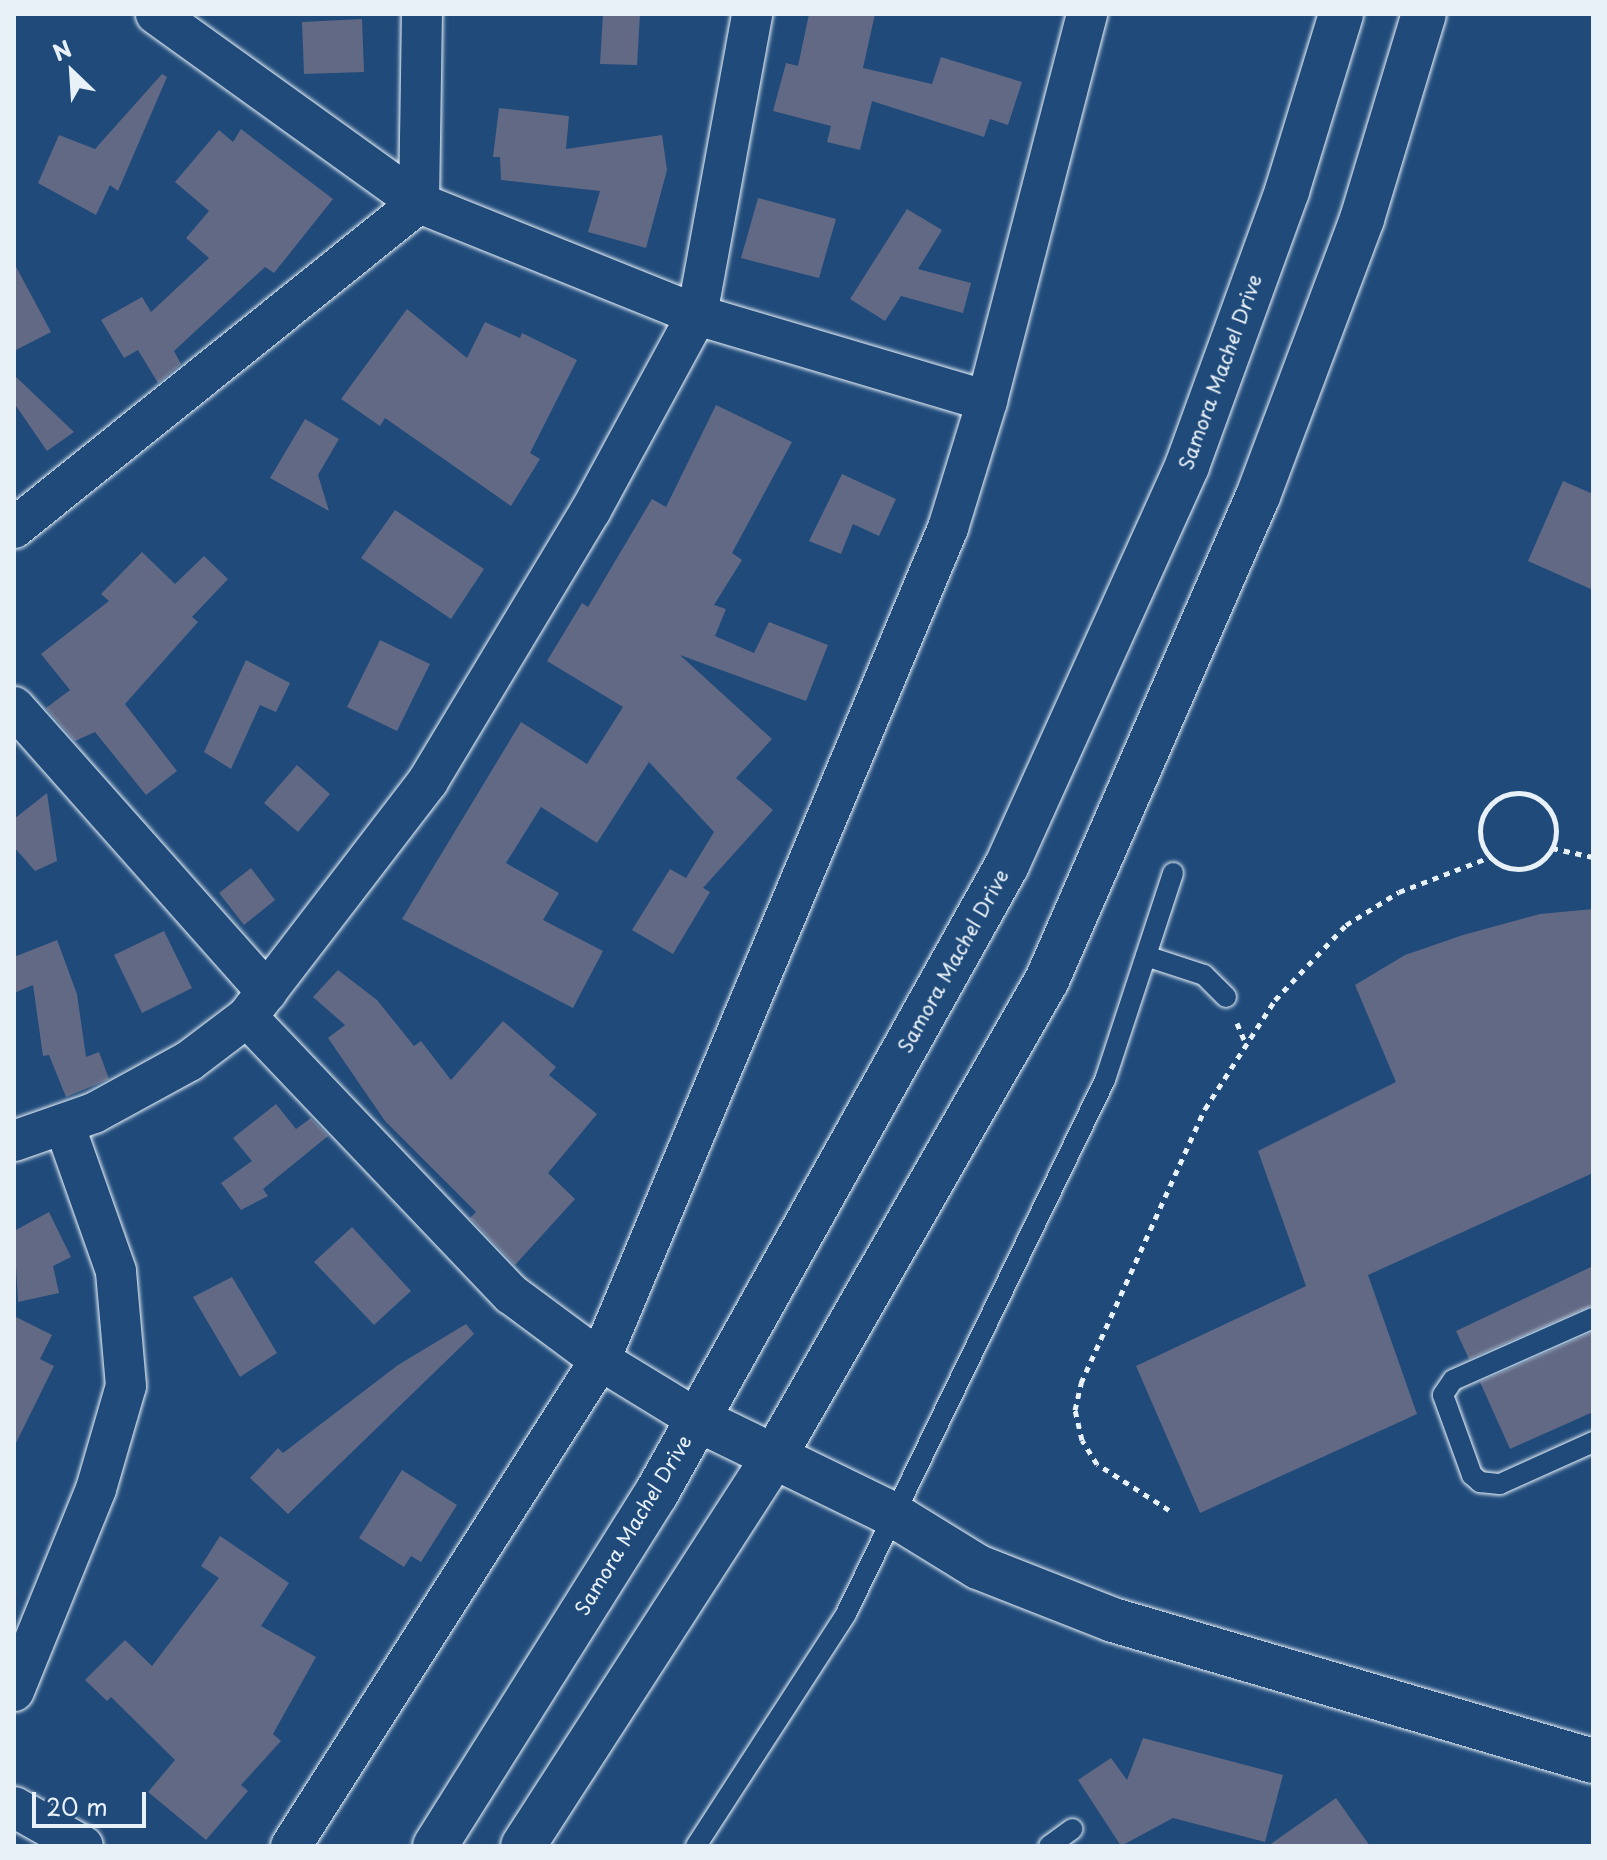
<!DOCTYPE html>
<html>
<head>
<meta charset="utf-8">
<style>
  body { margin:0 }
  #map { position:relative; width:1607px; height:1860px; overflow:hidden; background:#1f4a7a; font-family:"Playpen Sans",sans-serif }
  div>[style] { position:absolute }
  .building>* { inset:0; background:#616985 }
  .path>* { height:5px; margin-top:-2.5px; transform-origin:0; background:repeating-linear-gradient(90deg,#e8f1f8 0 6px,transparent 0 12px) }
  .path>.ring { margin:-2.5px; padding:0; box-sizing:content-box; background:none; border:5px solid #e8f1f8; border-radius:50% }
  .roads { filter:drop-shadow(0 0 2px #e8f1f8) drop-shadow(0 0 2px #e8f1f8) }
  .service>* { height:20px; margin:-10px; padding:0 10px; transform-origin:10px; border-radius:10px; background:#1f4a7a }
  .minor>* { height:40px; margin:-20px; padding:0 20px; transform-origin:20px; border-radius:20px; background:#1f4a7a }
  .tertiary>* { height:44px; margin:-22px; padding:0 22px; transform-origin:22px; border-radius:22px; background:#1f4a7a }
  .secondary>* { height:44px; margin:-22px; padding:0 22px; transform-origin:22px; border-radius:22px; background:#1f4a7a }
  span { translate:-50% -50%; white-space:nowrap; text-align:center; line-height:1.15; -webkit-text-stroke:8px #1f4a7a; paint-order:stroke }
  .street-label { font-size:20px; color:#e8f1f8 }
  .frame { position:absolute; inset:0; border:16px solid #e8f1f8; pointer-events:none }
  .north { position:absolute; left:32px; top:32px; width:80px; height:80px; -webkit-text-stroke:6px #1f4a7a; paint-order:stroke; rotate:335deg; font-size:22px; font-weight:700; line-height:32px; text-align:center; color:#e8f1f8 }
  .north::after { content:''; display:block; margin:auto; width:28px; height:36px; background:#e8f1f8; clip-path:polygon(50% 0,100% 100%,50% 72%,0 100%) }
  .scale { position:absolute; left:32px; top:1792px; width:114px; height:36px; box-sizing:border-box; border:4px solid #e8f1f8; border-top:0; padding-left:10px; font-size:24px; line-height:28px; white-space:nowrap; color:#e8f1f8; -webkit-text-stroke:6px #1f4a7a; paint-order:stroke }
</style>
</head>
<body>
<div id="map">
  <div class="building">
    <div style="clip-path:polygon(603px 14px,640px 14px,637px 65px,600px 64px)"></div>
    <div style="clip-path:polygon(809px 14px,875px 14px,863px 68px,932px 84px,941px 57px,1022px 82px,1008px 125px,990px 119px,984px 137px,872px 101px,860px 150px,827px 142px,831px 126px,773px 111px,786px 63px,798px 66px)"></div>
    <div style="clip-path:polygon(362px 19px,364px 72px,304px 74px,302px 22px)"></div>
    <div style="clip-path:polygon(162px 74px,167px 77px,118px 191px,110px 185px,96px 215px,38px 183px,59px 135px,95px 149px)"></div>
    <div style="clip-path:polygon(499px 108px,569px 116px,566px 149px,662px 135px,667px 170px,646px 248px,588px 232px,600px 191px,501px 180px,500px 157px,493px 157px)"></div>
    <div style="clip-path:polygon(241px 129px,333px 199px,274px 273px,265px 267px,174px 351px,181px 364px,158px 383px,138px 350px,124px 358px,101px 320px,142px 297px,151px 312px,209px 258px,186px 238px,209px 211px,175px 182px,219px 130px,233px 142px)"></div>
    <div style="clip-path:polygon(758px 198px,836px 219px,819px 278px,741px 258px)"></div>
    <div style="clip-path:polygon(907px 209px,942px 230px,918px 269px,971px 283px,963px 313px,901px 296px,885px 321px,850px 299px)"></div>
    <div style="clip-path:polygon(14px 263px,51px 332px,14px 351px)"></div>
    <div style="clip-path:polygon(407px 309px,467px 358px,485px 322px,520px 338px,522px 333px,577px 360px,530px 453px,540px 459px,511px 506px,385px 418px,380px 426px,341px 399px)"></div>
    <div style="clip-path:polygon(14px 375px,74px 432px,47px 451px,14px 403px)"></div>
    <div style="clip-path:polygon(716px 405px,792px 442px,732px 553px,742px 560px,714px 605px,726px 609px,715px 636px,754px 653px,769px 622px,828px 645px,806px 701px,680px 655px,772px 739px,736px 778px,773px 810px,703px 888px,710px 892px,673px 954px,632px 930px,670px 869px,686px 878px,714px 832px,649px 762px,597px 843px,541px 807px,506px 863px,559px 893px,543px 920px,603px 951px,573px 1008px,402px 919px,521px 722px,587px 764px,623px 707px,547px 661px,582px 603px,588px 607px,652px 499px,666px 507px)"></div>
    <div style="clip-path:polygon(305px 419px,339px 439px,318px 475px,329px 511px,270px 478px)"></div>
    <div style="clip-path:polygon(842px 474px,896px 499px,879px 536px,853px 524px,841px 554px,809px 541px)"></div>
    <div style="clip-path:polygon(1563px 481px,1593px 494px,1593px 590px,1528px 561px)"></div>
    <div style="clip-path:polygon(395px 510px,484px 569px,451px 619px,361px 558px)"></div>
    <div style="clip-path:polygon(142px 552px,175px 584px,204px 556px,228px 579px,192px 617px,198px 622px,125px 704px,177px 771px,146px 795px,95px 732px,75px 741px,46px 708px,70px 690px,41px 654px,109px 601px,101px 594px)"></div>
    <div style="clip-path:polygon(380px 640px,430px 664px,397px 731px,347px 707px)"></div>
    <div style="clip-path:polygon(246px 660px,290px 683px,276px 712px,260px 705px,231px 769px,204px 752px)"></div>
    <div style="clip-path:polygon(297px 765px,330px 794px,298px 832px,264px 803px)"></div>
    <div style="clip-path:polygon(47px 793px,57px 861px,35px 871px,14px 847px,14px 819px)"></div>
    <div style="clip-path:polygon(251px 868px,275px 900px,244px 925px,219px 893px)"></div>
    <div style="clip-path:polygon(1593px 909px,1593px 1173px,1368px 1275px,1417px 1414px,1200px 1513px,1136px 1366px,1306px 1286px,1258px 1151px,1396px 1082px,1355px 985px,1405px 955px,1463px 935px,1540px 914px)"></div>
    <div style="clip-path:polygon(164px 931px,192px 988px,142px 1013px,114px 955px)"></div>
    <div style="clip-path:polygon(57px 940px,77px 994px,86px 1057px,99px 1052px,109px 1079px,66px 1097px,49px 1055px,43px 1056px,33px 985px,14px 993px,14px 957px)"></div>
    <div style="clip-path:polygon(338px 970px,377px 1000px,414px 1046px,421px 1041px,451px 1080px,503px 1021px,556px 1067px,549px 1075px,597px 1114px,548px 1173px,575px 1199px,515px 1265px,470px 1218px,476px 1212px,385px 1121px,328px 1038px,345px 1025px,313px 997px)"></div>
    <div style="clip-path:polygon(276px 1104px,296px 1129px,311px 1118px,328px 1136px,263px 1189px,268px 1196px,241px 1210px,221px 1183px,252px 1161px,233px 1138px)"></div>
    <div style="clip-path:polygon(49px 1212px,71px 1257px,53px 1266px,59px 1293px,18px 1302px,14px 1231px)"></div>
    <div style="clip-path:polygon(352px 1227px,411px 1291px,374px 1325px,314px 1262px)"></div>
    <div style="clip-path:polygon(1593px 1266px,1593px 1305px,1469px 1359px,1456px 1331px)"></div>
    <div style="clip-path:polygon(232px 1277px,277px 1353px,240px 1377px,193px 1297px)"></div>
    <div style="clip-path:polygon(14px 1316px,52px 1335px,40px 1359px,54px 1366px,14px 1447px)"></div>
    <div style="clip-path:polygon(466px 1324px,474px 1334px,288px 1514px,250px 1478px,278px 1448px,283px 1453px,398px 1365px)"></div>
    <div style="clip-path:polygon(1593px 1332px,1593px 1412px,1510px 1449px,1480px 1382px)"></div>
    <div style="clip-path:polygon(402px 1470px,457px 1505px,421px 1562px,411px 1556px,404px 1567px,359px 1538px)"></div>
    <div style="clip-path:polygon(220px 1536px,289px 1583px,261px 1626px,316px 1657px,273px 1734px,281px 1741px,241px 1785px,248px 1791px,206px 1840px,148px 1792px,175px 1760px,111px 1697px,107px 1701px,85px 1680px,125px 1640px,152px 1666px,219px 1578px,201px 1566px)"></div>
    <div style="clip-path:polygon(1143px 1738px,1283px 1775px,1265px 1842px,1173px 1818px,1121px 1846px,1078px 1780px,1111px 1758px,1127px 1780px)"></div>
    <div style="clip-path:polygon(1336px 1798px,1370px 1846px,1268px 1846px)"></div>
  </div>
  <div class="path">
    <div class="ring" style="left:1480px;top:793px;width:71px;height:71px"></div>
    <div style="left:1552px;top:848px;width:42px;rotate:12.4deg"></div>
    <div style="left:1237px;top:1023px;width:23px;rotate:67deg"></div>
    <div style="left:1169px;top:1510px;width:85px;rotate:-147.4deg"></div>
    <div style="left:1097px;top:1464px;width:28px;rotate:-122deg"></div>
    <div style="left:1082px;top:1440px;width:31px;rotate:-103deg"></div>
    <div style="left:1075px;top:1410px;width:28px;rotate:-77deg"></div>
    <div style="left:1081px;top:1383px;width:301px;rotate:-65.7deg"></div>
    <div style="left:1205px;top:1109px;width:130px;rotate:-57.3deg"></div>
    <div style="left:1275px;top:1000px;width:103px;rotate:-46.6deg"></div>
    <div style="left:1346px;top:925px;width:62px;rotate:-31.9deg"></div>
    <div style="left:1399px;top:892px;width:97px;rotate:-21deg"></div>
  </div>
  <div class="roads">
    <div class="service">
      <div style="left:1146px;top:956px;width:61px;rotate:18.1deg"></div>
      <div style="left:1204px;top:975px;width:31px;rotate:45deg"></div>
      <div style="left:1593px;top:1318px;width:153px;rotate:156.1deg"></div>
      <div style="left:1453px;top:1380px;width:18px;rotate:124deg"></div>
      <div style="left:1443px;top:1395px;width:85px;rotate:70.1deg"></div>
      <div style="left:1472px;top:1475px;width:11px;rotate:41deg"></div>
      <div style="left:1480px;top:1482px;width:20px;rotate:6deg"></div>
      <div style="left:1500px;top:1484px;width:102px;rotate:-24.3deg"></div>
      <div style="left:696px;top:1846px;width:276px;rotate:-57.1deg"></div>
      <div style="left:846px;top:1614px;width:593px;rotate:-64.13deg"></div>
      <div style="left:1105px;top:1080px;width:218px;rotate:-71.8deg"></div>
      <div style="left:1049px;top:1846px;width:29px;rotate:-36deg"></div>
    </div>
    <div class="minor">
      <div style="left:156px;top:14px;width:324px;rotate:35.7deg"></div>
      <div style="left:419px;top:203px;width:300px;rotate:21.9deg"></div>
      <div style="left:697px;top:315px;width:302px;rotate:16.5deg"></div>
      <div style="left:14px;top:528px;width:519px;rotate:-38.75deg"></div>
      <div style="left:419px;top:203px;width:189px;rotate:-89.1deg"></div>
      <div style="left:14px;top:707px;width:381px;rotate:48.4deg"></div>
      <div style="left:247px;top:1017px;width:383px;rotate:46.4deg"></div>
      <div style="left:511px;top:1294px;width:111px;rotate:36.6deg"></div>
      <div style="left:600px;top:1360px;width:111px;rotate:31.4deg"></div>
      <div style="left:14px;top:1141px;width:85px;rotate:-19.3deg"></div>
      <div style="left:94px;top:1113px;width:108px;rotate:-28.7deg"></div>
      <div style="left:189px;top:1061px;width:73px;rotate:-37.2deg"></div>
      <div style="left:247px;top:1017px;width:297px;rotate:-52.5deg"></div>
      <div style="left:428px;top:781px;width:316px;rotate:-59deg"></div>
      <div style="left:591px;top:510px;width:222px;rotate:-61.5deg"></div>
      <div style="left:697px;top:315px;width:306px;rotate:-79.6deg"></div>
      <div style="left:14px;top:1691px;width:218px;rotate:-67.9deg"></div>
      <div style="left:96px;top:1489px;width:107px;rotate:-73.8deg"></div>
      <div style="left:126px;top:1386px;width:115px;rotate:-95deg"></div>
      <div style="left:116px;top:1271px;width:156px;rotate:-109.5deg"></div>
      <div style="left:14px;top:1807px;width:79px;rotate:29.5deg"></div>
      <div style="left:291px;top:1846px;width:576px;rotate:-57.55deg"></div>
      <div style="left:600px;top:1360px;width:902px;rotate:-67.3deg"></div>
      <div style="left:948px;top:528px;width:133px;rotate:-72.9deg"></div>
      <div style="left:987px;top:401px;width:400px;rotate:-75.5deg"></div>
    </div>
    <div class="tertiary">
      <div style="left:695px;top:1418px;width:219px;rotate:26deg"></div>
      <div style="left:892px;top:1514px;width:101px;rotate:31.6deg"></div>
      <div style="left:978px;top:1567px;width:145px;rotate:21.4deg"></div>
      <div style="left:1113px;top:1620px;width:500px;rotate:16.37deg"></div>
    </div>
    <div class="secondary">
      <div style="left:435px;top:1846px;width:416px;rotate:-57.9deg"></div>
      <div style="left:656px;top:1494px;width:720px;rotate:-60.84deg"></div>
      <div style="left:1007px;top:865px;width:438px;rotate:-65.7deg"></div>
      <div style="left:1187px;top:466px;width:293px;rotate:-70deg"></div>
      <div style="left:1287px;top:191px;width:185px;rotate:-73deg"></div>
      <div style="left:523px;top:1846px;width:463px;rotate:-57.2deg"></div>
      <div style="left:774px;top:1457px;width:550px;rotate:-60.22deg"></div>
      <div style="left:1047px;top:980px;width:528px;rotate:-66.45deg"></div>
      <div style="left:1258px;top:496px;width:296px;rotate:-69.4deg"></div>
      <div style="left:1362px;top:219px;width:214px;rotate:-73.2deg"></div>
    </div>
  </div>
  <div class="street-label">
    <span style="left:1220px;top:372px;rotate:-70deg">Samora Machel Drive</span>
    <span style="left:953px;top:961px;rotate:-61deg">Samora Machel Drive</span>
    <span style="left:633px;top:1525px;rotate:-59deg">Samora Machel Drive</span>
  </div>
  <div class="frame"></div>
  <div class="north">N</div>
  <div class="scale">20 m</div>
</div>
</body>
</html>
